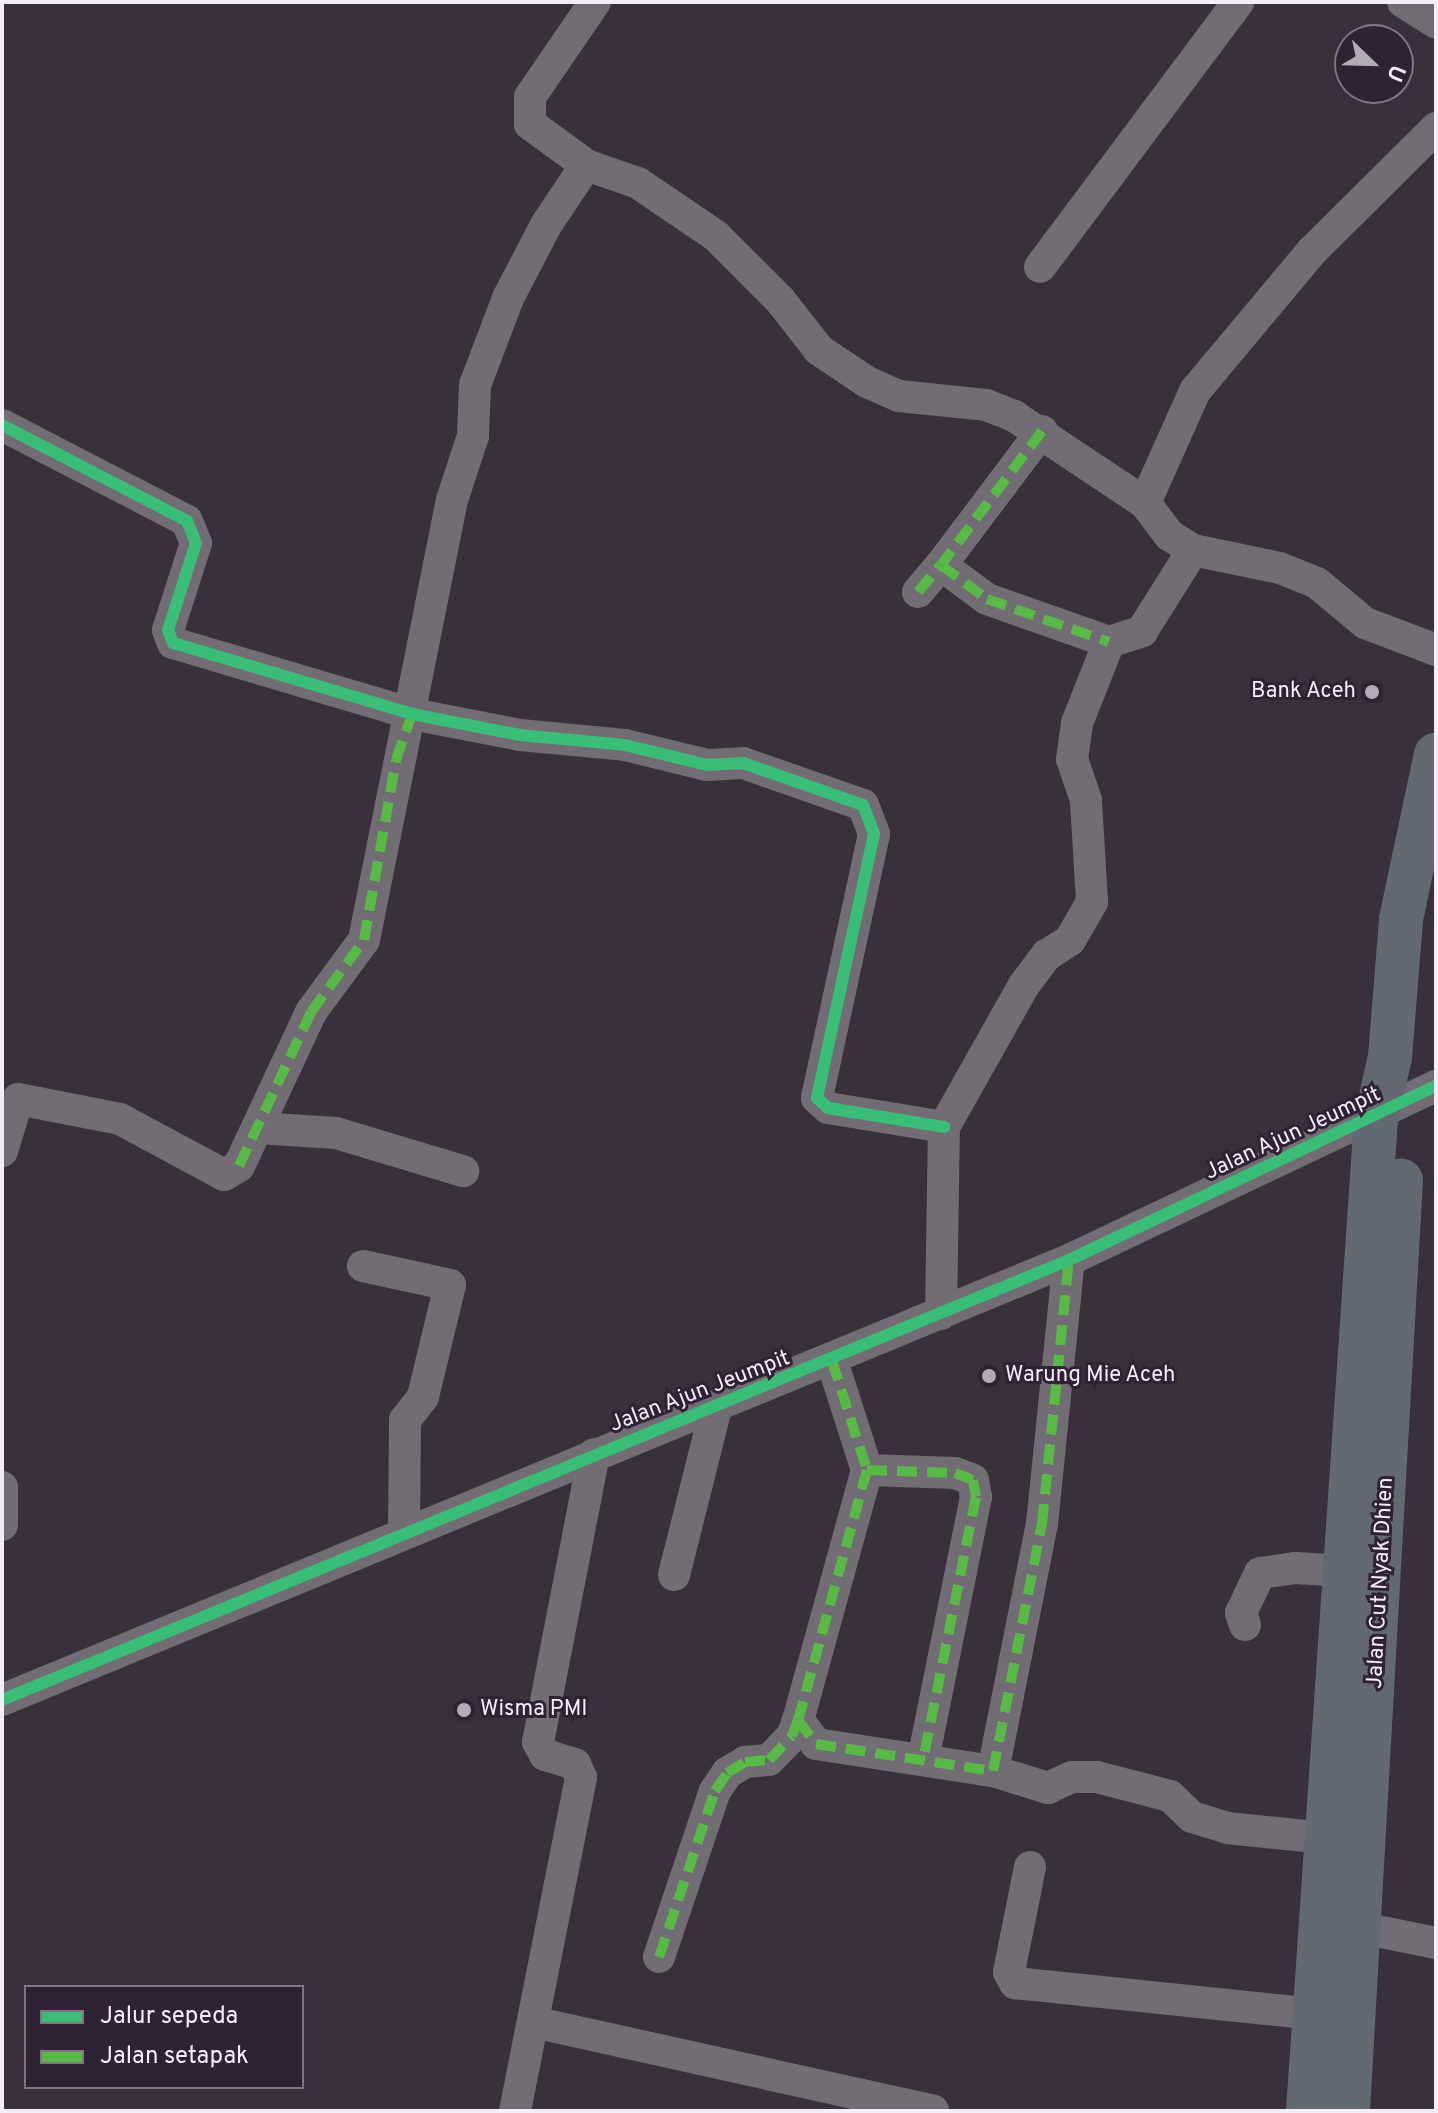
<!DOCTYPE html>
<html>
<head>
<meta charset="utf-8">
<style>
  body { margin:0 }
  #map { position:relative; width:1438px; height:2113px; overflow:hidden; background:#39303c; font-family:Overpass,sans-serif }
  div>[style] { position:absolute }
  .minor>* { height:32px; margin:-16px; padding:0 16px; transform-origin:16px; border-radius:16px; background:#726c74 }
  .highway>* { height:44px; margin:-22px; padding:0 22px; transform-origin:22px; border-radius:22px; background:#636973 }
  .quiet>* { height:10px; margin-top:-5px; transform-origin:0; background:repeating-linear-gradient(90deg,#58b947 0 20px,transparent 0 30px) }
  .cycleway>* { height:12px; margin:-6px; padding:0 6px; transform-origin:6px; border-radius:6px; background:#3abd76 }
  .dots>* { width:22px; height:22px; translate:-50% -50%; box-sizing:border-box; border:4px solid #302235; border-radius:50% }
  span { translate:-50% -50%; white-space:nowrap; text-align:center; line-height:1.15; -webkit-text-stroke:6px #302235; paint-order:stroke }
  .poi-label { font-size:22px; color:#f6edfa }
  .right { translate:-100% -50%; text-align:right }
  .left { translate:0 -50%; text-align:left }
  .street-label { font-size:22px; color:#f6edfa }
  .frame { position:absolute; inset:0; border:4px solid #f6edfa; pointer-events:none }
  .legend { position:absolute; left:24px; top:1985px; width:280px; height:104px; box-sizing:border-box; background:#302235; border:2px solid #7f7384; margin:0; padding:10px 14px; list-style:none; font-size:24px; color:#f6edfa }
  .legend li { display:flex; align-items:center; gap:16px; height:40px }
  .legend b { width:40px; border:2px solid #7f7384 }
  .north { position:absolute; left:1334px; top:24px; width:80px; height:80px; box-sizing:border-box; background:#302235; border:2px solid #7f7384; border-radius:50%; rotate:113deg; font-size:22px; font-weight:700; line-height:32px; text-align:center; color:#f6edfa }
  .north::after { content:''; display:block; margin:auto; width:28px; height:36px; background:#b4abb8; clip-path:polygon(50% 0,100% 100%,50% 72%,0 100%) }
</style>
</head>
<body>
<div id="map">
  <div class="minor">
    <div style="left:595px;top:2px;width:115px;rotate:124.4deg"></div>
    <div style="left:530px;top:97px;width:27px;rotate:90deg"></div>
    <div style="left:530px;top:124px;width:69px;rotate:36.2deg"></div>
    <div style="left:586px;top:165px;width:55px;rotate:19.1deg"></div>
    <div style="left:638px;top:183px;width:94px;rotate:34.2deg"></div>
    <div style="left:716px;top:236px;width:91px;rotate:45deg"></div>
    <div style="left:780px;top:300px;width:63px;rotate:52deg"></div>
    <div style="left:819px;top:350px;width:58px;rotate:33.7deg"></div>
    <div style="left:867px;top:382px;width:35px;rotate:24deg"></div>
    <div style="left:899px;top:396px;width:87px;rotate:5.9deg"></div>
    <div style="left:986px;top:405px;width:30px;rotate:21deg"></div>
    <div style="left:1014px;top:416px;width:157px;rotate:33.6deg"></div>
    <div style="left:1403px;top:2px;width:39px;rotate:32deg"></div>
    <div style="left:1436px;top:128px;width:175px;rotate:135.2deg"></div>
    <div style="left:1312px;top:251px;width:182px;rotate:129.9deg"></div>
    <div style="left:1195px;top:391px;width:123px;rotate:114.1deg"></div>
    <div style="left:1145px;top:503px;width:40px;rotate:53deg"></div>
    <div style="left:1169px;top:535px;width:28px;rotate:32deg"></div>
    <div style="left:1193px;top:550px;width:89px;rotate:11.7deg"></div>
    <div style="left:1280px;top:568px;width:40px;rotate:22deg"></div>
    <div style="left:1317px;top:583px;width:62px;rotate:39.8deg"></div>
    <div style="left:1365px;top:623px;width:76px;rotate:20.8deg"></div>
    <div style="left:1040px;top:267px;width:331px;rotate:-53.2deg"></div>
    <div style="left:2px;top:425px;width:208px;rotate:27.4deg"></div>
    <div style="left:187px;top:521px;width:24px;rotate:68deg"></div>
    <div style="left:196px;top:543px;width:91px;rotate:107.8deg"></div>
    <div style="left:168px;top:630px;width:14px;rotate:69deg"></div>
    <div style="left:173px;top:643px;width:249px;rotate:16.5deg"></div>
    <div style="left:412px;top:714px;width:110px;rotate:11deg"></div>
    <div style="left:520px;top:735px;width:105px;rotate:5.4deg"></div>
    <div style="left:625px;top:745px;width:84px;rotate:13.7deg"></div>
    <div style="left:707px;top:765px;width:36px;rotate:-3deg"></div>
    <div style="left:743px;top:763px;width:127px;rotate:19.3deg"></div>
    <div style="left:863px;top:805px;width:31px;rotate:69deg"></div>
    <div style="left:874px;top:834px;width:270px;rotate:102.2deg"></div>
    <div style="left:817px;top:1098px;width:15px;rotate:42deg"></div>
    <div style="left:828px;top:1108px;width:118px;rotate:9.3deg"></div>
    <div style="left:1042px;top:431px;width:168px;rotate:127deg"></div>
    <div style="left:941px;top:565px;width:57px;rotate:36.5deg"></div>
    <div style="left:987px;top:599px;width:129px;rotate:19.4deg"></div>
    <div style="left:918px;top:592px;width:35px;rotate:-50deg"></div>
    <div style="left:257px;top:1128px;width:79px;rotate:3.6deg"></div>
    <div style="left:336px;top:1133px;width:133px;rotate:16.7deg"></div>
    <div style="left:2px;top:1151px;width:54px;rotate:-72.9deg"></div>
    <div style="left:18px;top:1099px;width:104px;rotate:11.1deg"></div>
    <div style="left:120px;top:1119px;width:118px;rotate:28.3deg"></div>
    <div style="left:224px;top:1175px;width:17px;rotate:-31deg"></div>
    <div style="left:239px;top:1166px;width:170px;rotate:-64.9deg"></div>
    <div style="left:311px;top:1012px;width:89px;rotate:-53.6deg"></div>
    <div style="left:364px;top:940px;width:449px;rotate:-78.7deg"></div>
    <div style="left:452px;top:500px;width:67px;rotate:-71.8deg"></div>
    <div style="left:473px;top:436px;width:51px;rotate:-87.8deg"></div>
    <div style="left:475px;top:385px;width:93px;rotate:-69.2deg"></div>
    <div style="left:508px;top:298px;width:82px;rotate:-62.5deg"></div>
    <div style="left:546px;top:225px;width:72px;rotate:-56.3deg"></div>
    <div style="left:363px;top:1266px;width:89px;rotate:12.3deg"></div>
    <div style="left:450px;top:1285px;width:115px;rotate:103.6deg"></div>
    <div style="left:423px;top:1397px;width:29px;rotate:128deg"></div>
    <div style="left:405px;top:1420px;width:110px;rotate:90.5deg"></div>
    <div style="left:941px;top:1314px;width:187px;rotate:-89.1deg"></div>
    <div style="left:944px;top:1127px;width:163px;rotate:-60.6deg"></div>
    <div style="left:1024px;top:985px;width:38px;rotate:-53deg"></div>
    <div style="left:1047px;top:955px;width:27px;rotate:-33deg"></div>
    <div style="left:1070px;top:940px;width:44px;rotate:-59.9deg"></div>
    <div style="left:1092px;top:902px;width:102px;rotate:-93.4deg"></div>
    <div style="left:1086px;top:800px;width:43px;rotate:-108.9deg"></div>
    <div style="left:1072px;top:759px;width:36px;rotate:-82deg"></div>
    <div style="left:1077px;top:723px;width:87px;rotate:-68.4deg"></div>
    <div style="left:1109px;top:642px;width:35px;rotate:-18deg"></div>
    <div style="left:1142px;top:631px;width:96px;rotate:-57.8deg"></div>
    <div style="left:832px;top:1361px;width:114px;rotate:72.2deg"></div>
    <div style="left:867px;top:1470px;width:259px;rotate:105.4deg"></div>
    <div style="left:798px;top:1720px;width:30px;rotate:53deg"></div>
    <div style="left:816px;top:1744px;width:179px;rotate:8.7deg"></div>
    <div style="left:993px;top:1771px;width:58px;rotate:17.2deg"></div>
    <div style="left:1048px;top:1788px;width:26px;rotate:-25deg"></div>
    <div style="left:1072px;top:1777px;width:25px"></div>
    <div style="left:1097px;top:1777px;width:75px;rotate:14.6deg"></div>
    <div style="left:1170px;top:1796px;width:30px;rotate:44deg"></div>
    <div style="left:1192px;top:1817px;width:37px;rotate:17deg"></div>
    <div style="left:1227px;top:1828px;width:99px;rotate:5.8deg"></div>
    <div style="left:867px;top:1470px;width:88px;rotate:2deg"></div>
    <div style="left:955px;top:1473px;width:19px;rotate:21deg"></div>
    <div style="left:973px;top:1480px;width:17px;rotate:80deg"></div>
    <div style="left:976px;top:1497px;width:268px;rotate:101.4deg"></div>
    <div style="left:2px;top:1487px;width:38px;rotate:90deg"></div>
    <div style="left:674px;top:1575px;width:172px;rotate:-75.9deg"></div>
    <div style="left:1245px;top:1625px;width:13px;rotate:-108deg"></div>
    <div style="left:1241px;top:1613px;width:44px;rotate:-64.6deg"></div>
    <div style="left:1260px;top:1573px;width:35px;rotate:-8deg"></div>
    <div style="left:1295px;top:1568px;width:51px;rotate:3.4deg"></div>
    <div style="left:2px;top:1700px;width:1154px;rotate:-22.41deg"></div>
    <div style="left:1069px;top:1260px;width:406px;rotate:-25.4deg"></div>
    <div style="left:993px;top:1771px;width:252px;rotate:-78.8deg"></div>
    <div style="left:1042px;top:1524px;width:265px;rotate:-84.2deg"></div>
    <div style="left:1030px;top:1867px;width:107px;rotate:101.3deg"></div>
    <div style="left:1009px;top:1972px;width:13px;rotate:61deg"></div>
    <div style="left:1015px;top:1983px;width:301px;rotate:5.9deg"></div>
    <div style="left:1337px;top:1923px;width:101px;rotate:11.4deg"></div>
    <div style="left:659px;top:1957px;width:175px;rotate:-71.4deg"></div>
    <div style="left:715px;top:1791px;width:22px;rotate:-56deg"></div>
    <div style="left:727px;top:1773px;width:21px;rotate:-31deg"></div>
    <div style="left:745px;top:1762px;width:24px;rotate:-5deg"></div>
    <div style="left:769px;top:1760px;width:33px;rotate:-46deg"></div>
    <div style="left:792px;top:1736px;width:17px;rotate:-69deg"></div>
    <div style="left:533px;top:2022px;width:410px;rotate:12.5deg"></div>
    <div style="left:515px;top:2111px;width:340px;rotate:-78.8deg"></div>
    <div style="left:581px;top:1777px;width:14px;rotate:-115deg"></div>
    <div style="left:575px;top:1764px;width:31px;rotate:-163deg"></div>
    <div style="left:545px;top:1755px;width:15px;rotate:-118deg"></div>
    <div style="left:538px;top:1742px;width:293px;rotate:-79deg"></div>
  </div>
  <div class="highway">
    <div style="left:1308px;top:2111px;width:994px;rotate:-86.08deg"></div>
    <div style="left:1376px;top:1119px;width:64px;rotate:-77.3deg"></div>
    <div style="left:1390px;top:1057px;width:138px;rotate:-85.4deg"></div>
    <div style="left:1401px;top:919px;width:168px;rotate:-78deg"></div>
    <div style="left:1348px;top:2111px;width:932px;rotate:-86.74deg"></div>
  </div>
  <div class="quiet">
    <div style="left:1042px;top:431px;width:168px;rotate:127deg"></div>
    <div style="left:941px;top:565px;width:57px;rotate:36.5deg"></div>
    <div style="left:987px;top:599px;width:129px;rotate:19.4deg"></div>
    <div style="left:918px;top:592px;width:35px;rotate:-50deg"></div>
    <div style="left:239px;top:1166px;width:170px;rotate:-64.9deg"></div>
    <div style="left:311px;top:1012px;width:89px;rotate:-53.6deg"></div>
    <div style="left:364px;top:940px;width:183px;rotate:-79.9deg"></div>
    <div style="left:396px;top:760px;width:49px;rotate:-70.8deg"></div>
    <div style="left:412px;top:714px;width:7px;rotate:-164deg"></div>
    <div style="left:832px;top:1361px;width:114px;rotate:72.2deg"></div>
    <div style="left:867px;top:1470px;width:259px;rotate:105.4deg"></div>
    <div style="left:798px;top:1720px;width:30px;rotate:53deg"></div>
    <div style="left:816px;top:1744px;width:179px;rotate:8.7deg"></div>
    <div style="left:993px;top:1771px;width:252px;rotate:-78.8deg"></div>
    <div style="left:1042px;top:1524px;width:265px;rotate:-84.2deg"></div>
    <div style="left:867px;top:1470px;width:88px;rotate:2deg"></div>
    <div style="left:955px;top:1473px;width:19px;rotate:21deg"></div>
    <div style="left:973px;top:1480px;width:17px;rotate:80deg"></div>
    <div style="left:976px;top:1497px;width:268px;rotate:101.4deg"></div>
    <div style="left:659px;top:1957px;width:175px;rotate:-71.4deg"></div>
    <div style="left:715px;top:1791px;width:22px;rotate:-56deg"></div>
    <div style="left:727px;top:1773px;width:21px;rotate:-31deg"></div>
    <div style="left:745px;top:1762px;width:24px;rotate:-5deg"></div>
    <div style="left:769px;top:1760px;width:33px;rotate:-46deg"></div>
    <div style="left:792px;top:1736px;width:17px;rotate:-69deg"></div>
  </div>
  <div class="cycleway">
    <div style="left:2px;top:425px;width:208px;rotate:27.4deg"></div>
    <div style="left:187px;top:521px;width:24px;rotate:68deg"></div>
    <div style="left:196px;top:543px;width:91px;rotate:107.8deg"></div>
    <div style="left:168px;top:630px;width:14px;rotate:69deg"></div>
    <div style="left:173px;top:643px;width:249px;rotate:16.5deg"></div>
    <div style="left:412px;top:714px;width:110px;rotate:11deg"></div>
    <div style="left:520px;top:735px;width:105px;rotate:5.4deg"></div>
    <div style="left:625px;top:745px;width:84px;rotate:13.7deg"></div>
    <div style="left:707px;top:765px;width:36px;rotate:-3deg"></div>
    <div style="left:743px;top:763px;width:127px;rotate:19.3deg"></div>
    <div style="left:863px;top:805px;width:31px;rotate:69deg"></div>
    <div style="left:874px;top:834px;width:270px;rotate:102.2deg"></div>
    <div style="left:817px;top:1098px;width:15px;rotate:42deg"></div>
    <div style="left:828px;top:1108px;width:118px;rotate:9.3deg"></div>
    <div style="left:2px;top:1700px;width:1154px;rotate:-22.41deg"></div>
    <div style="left:1069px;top:1260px;width:406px;rotate:-25.4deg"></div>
  </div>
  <div class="dots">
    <div style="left:1372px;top:692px;background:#b4abb8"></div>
    <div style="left:989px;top:1376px;background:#b4abb8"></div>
    <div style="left:464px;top:1710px;background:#b4abb8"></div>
  </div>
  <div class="poi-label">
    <span class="right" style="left:1356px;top:692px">Bank Aceh</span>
    <span class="left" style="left:1005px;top:1376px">Warung Mie Aceh</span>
    <span class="left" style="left:480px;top:1710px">Wisma PMI</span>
  </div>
  <div class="street-label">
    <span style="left:1293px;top:1134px;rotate:-25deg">Jalan Ajun Jeumpit</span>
    <span style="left:700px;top:1392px;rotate:-21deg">Jalan Ajun Jeumpit</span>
    <span style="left:1381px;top:1583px;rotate:-87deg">Jalan Cut Nyak Dhien</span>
  </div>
  <div class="frame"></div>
  <ul class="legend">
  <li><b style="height:10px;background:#3abd76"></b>Jalur sepeda</li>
  <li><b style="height:10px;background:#58b947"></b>Jalan setapak</li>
  </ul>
  <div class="north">U</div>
</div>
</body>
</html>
